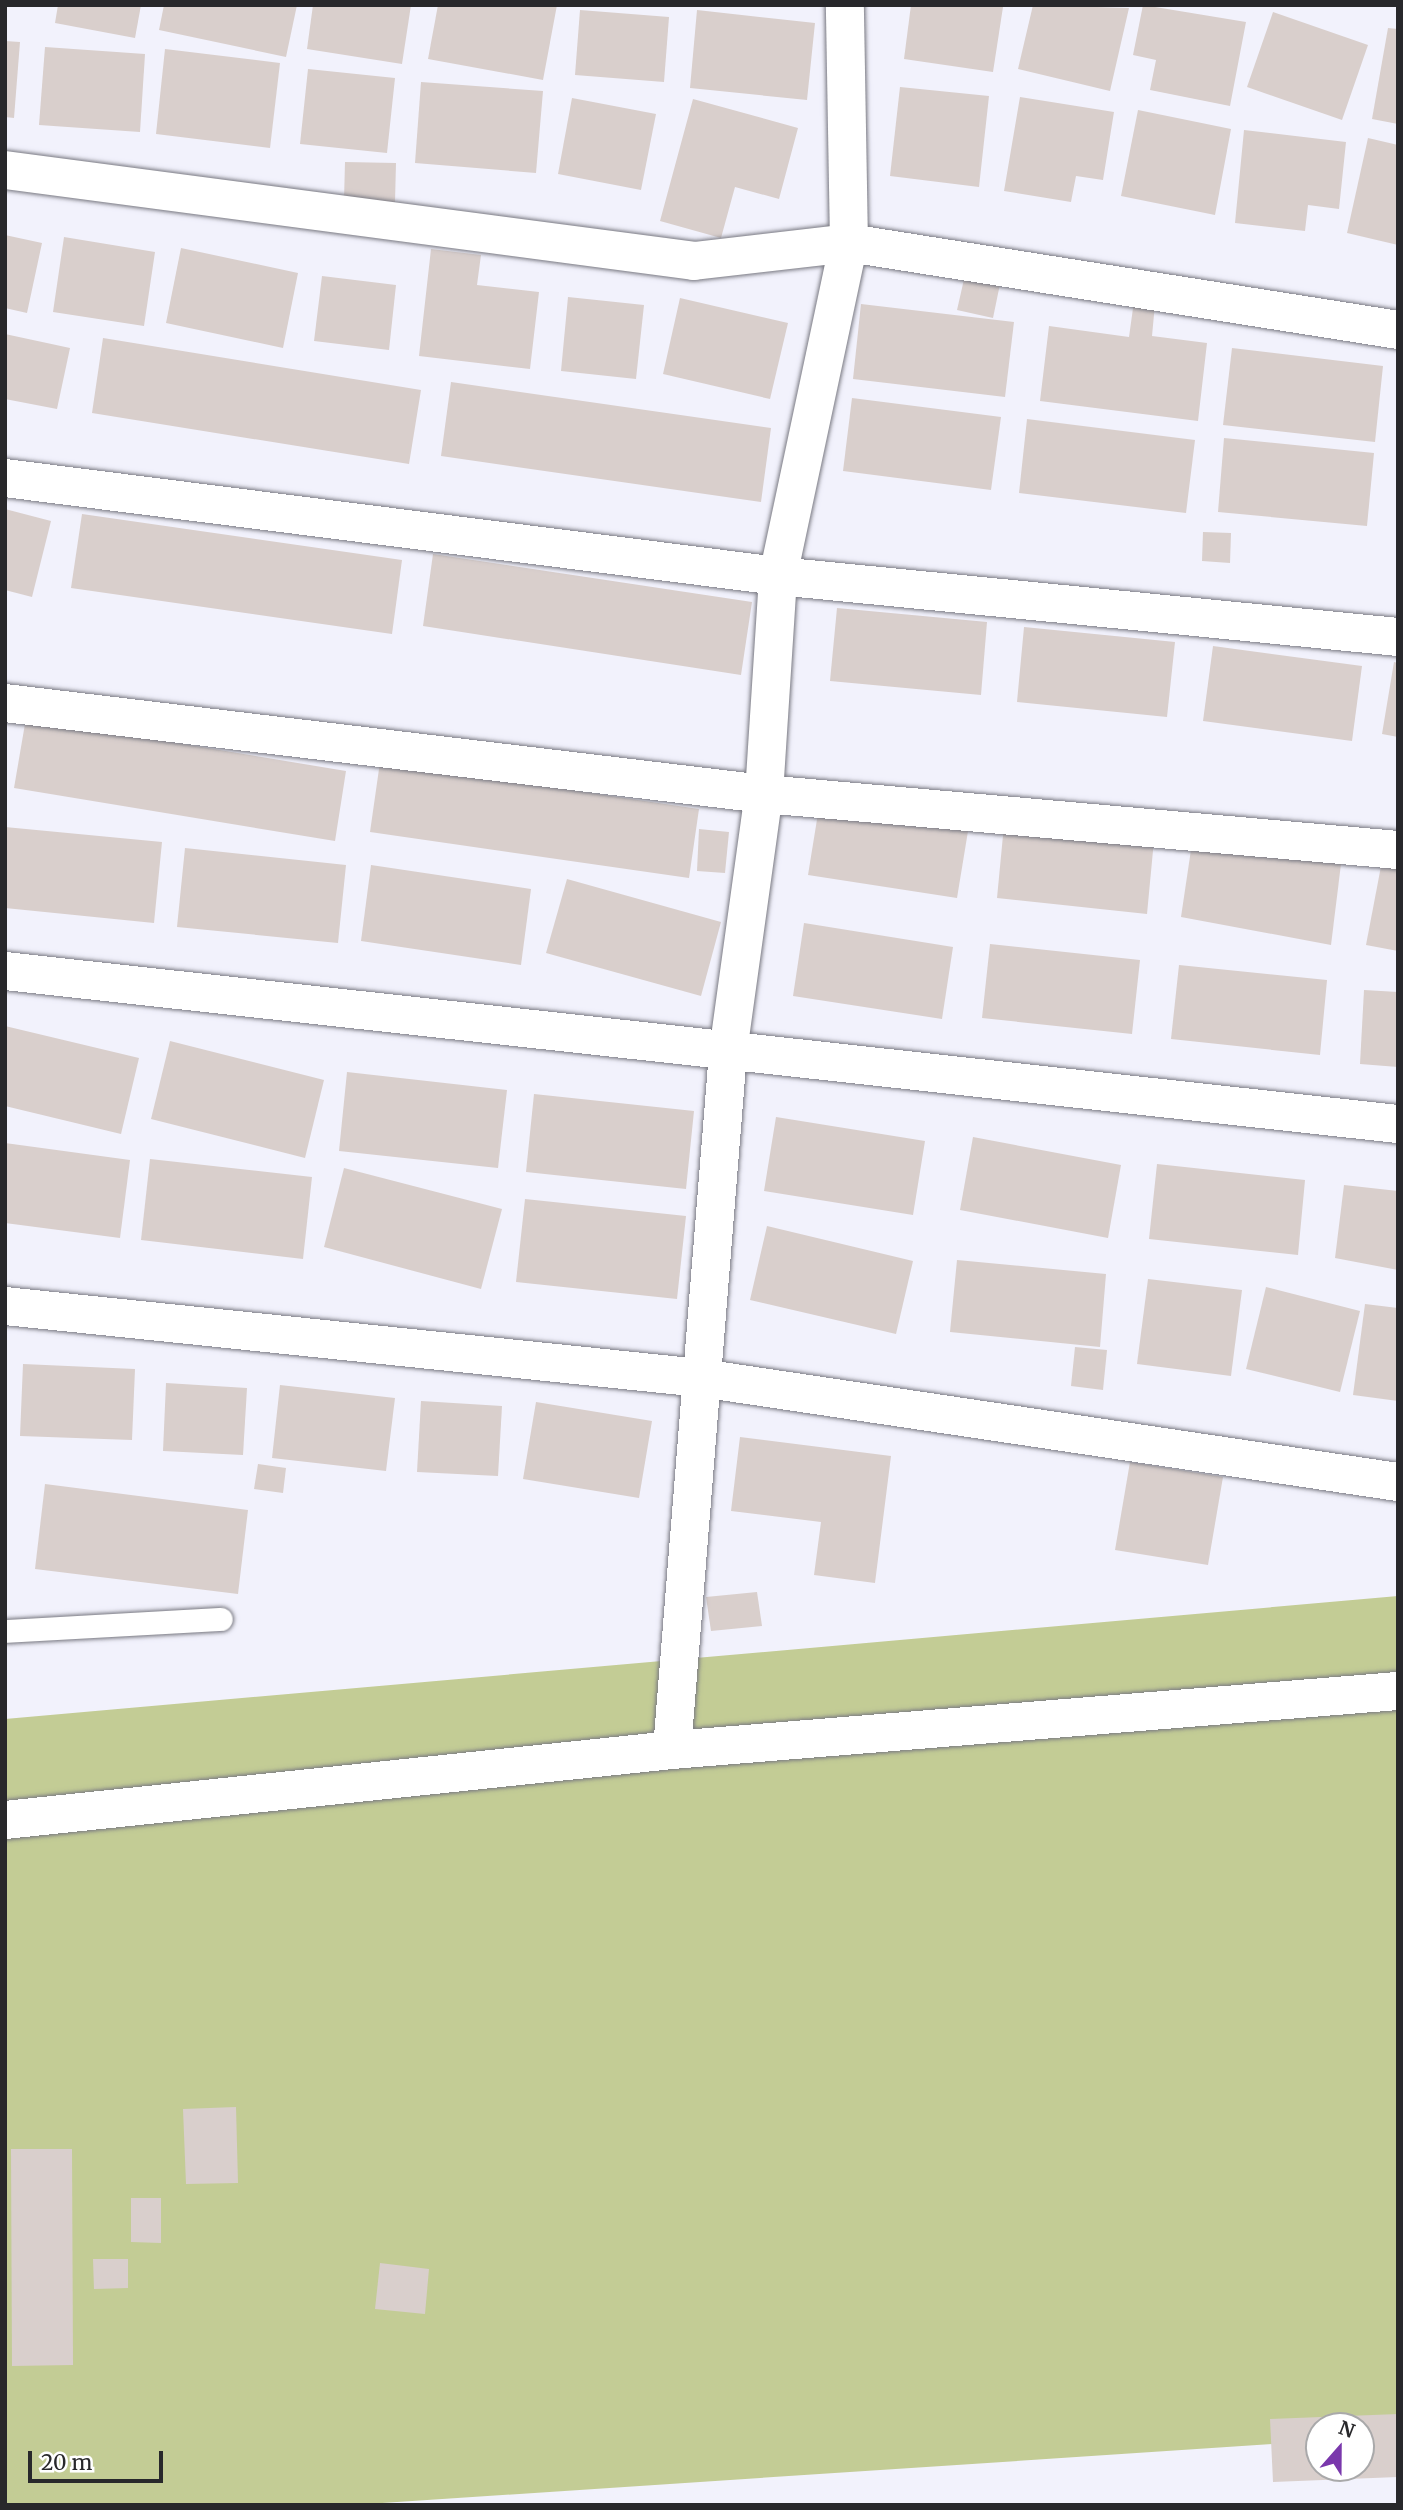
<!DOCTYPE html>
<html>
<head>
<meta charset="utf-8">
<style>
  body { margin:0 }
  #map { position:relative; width:1403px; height:2510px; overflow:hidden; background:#f2f2fc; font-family:Merriweather,serif }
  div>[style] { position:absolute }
  .green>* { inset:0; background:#c3cc95 }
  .building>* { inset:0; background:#d9cfcc }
  .roads { filter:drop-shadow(0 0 2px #797982) drop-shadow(0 0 2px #797982) }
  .lane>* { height:23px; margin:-11.5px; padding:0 11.5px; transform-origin:11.5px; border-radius:11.5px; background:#fff }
  .street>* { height:38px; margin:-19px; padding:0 19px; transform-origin:19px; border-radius:19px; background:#fff }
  span { translate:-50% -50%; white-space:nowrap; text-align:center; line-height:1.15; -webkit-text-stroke:5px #fff; paint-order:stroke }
  .frame { position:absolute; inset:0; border:7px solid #28282b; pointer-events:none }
  .north { position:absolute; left:1305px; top:2412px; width:70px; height:70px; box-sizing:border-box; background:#fff; border:2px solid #a9a9aa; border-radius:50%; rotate:21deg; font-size:19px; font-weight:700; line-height:28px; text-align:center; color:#28282b }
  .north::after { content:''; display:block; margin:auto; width:24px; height:32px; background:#7a38ac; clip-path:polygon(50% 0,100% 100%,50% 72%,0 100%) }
  .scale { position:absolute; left:28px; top:2451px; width:135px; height:32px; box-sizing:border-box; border:4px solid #28282b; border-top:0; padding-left:9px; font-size:21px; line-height:24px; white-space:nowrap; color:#28282b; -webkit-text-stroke:5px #fff; paint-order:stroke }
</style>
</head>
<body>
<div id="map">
  <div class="green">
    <div style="clip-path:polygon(1398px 1596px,1398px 2435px,1361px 2426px,1319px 2426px,1319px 2441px,352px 2505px,5px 2505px,5px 1719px)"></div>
  </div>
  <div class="building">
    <div style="clip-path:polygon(58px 5px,141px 5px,135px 38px,55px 23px)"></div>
    <div style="clip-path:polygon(164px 5px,297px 5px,286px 57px,159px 30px)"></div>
    <div style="clip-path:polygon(313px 5px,411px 5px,402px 64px,307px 49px)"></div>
    <div style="clip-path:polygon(438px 5px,557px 5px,543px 80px,428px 59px)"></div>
    <div style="clip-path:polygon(911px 5px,1003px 7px,993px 72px,904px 59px)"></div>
    <div style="clip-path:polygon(1033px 5px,1129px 8px,1110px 91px,1018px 69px)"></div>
    <div style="clip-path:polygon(1143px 5px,1246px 22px,1230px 106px,1150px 90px,1156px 60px,1133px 55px)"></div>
    <div style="clip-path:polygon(580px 10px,669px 17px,664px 82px,575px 75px)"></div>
    <div style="clip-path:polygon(697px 10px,815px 23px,807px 100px,690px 88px)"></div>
    <div style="clip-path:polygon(1273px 12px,1368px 45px,1342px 120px,1247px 87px)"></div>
    <div style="clip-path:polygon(1388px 28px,1398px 29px,1398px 124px,1372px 119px)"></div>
    <div style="clip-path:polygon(5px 41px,20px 42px,14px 118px,5px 117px)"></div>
    <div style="clip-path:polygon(45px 47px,145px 54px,140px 132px,39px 125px)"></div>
    <div style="clip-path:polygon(165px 49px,280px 63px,270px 148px,156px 134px)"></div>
    <div style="clip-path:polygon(308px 69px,395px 78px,387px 153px,300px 144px)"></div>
    <div style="clip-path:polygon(421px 82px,543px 91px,536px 173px,415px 163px)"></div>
    <div style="clip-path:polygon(900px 87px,989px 96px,979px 187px,890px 176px)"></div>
    <div style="clip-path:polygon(1020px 97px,1114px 112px,1103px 180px,1076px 176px,1071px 202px,1004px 191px)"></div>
    <div style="clip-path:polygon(572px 98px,656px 114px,641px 190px,558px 174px)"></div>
    <div style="clip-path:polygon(693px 99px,798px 128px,779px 199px,735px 187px,721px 238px,660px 221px)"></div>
    <div style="clip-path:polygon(1138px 110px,1231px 129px,1215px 215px,1121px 196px)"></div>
    <div style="clip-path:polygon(1244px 130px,1346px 142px,1339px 209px,1308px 205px,1305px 231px,1235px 223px)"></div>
    <div style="clip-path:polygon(1368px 138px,1398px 145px,1398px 245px,1347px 233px)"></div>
    <div style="clip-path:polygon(345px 162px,396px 163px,395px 202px,344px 200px)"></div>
    <div style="clip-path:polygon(5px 235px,42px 243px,27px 313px,5px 308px)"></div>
    <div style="clip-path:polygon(64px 237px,155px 252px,144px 326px,53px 312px)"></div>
    <div style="clip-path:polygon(181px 248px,298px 273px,283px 348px,166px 323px)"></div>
    <div style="clip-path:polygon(431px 249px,481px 255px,477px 285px,539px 292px,530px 369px,419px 356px)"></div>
    <div style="clip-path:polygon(965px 275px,1000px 284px,993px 318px,957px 310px)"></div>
    <div style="clip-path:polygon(322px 276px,396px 285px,389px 350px,314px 341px)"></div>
    <div style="clip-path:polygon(568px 297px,644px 305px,636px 379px,561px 371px)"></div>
    <div style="clip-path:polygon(680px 298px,788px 323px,770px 399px,663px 374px)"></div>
    <div style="clip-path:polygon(1134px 301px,1155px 304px,1152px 336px,1207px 343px,1198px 421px,1040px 401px,1049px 326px,1129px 337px)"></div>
    <div style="clip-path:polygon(861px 304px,1014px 322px,1005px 397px,853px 379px)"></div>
    <div style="clip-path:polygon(5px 334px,70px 348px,57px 409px,5px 399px)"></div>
    <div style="clip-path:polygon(103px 338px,421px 390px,409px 464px,92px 413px)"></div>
    <div style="clip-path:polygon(1232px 348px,1383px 366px,1375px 442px,1223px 425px)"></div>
    <div style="clip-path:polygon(451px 382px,771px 428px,761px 502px,441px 456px)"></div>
    <div style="clip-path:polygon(852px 398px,1001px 417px,991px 490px,843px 471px)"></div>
    <div style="clip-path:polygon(1027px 419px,1195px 440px,1186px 513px,1019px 493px)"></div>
    <div style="clip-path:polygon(1224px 438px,1374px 453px,1367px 526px,1218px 512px)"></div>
    <div style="clip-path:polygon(5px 509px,51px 521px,32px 597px,5px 590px)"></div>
    <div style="clip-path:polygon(82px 514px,402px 560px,392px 634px,71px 588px)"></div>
    <div style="clip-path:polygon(1203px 532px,1231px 533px,1230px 563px,1202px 561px)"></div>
    <div style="clip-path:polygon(433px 554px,752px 602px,741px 675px,423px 626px)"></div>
    <div style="clip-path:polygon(837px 608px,987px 622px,981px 695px,830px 681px)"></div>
    <div style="clip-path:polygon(1024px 627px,1175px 642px,1167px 717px,1017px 702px)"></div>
    <div style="clip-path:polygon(1213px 646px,1362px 666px,1352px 741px,1203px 721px)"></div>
    <div style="clip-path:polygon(1394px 662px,1398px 663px,1398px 737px,1382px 734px)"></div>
    <div style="clip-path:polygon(26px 718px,346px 771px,335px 841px,14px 788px)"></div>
    <div style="clip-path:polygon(380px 762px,699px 809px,689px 878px,370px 832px)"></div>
    <div style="clip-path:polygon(820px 801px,969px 825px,957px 898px,808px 875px)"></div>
    <div style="clip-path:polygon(1004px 825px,1154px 840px,1147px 914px,997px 898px)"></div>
    <div style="clip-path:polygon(5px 827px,162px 842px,154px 923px,5px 908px)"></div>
    <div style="clip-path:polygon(699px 829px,729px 832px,725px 873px,697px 871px)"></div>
    <div style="clip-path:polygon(1192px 843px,1341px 864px,1331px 945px,1181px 917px)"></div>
    <div style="clip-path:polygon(185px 848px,346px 865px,338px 943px,177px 927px)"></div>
    <div style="clip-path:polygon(1382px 861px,1398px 864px,1398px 951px,1366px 945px)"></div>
    <div style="clip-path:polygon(371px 865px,531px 889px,521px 965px,361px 941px)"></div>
    <div style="clip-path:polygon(567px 879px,721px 922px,701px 996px,546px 953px)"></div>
    <div style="clip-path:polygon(804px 923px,953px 947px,942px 1019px,793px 996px)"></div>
    <div style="clip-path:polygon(990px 944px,1140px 960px,1132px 1034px,982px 1018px)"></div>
    <div style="clip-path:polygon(1179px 965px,1327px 980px,1320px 1055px,1171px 1039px)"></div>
    <div style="clip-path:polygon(1364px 990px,1398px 992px,1398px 1067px,1360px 1064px)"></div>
    <div style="clip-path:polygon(5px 1026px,139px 1058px,121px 1134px,5px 1106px)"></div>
    <div style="clip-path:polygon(170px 1041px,324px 1080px,305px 1158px,151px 1119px)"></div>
    <div style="clip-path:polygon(347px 1072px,507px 1090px,498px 1168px,339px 1151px)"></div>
    <div style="clip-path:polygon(534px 1094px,694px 1111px,686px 1189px,526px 1172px)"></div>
    <div style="clip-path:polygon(776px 1117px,925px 1141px,913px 1215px,764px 1191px)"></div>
    <div style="clip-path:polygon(973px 1137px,1121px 1165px,1108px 1238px,960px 1210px)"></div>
    <div style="clip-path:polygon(5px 1143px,130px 1160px,120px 1238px,5px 1223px)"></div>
    <div style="clip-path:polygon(150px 1159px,312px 1177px,303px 1259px,141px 1240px)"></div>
    <div style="clip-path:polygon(1157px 1164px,1305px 1180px,1298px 1255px,1149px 1239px)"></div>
    <div style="clip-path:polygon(344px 1168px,502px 1209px,481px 1289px,324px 1247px)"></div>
    <div style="clip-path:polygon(1344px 1185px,1398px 1191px,1398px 1270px,1335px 1258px)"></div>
    <div style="clip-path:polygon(525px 1199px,686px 1216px,677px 1299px,516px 1282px)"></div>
    <div style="clip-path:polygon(767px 1226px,913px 1261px,896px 1334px,750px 1300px)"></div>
    <div style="clip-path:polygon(957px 1260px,1106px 1274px,1100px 1347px,950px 1332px)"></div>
    <div style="clip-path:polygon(1148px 1279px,1242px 1290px,1231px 1376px,1137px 1364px)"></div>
    <div style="clip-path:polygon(1266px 1287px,1360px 1311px,1340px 1392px,1246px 1369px)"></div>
    <div style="clip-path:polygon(1365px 1304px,1398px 1308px,1398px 1401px,1353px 1395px)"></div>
    <div style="clip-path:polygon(1075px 1347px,1107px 1350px,1103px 1390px,1071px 1386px)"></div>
    <div style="clip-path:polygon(23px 1364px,135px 1369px,132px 1440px,20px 1436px)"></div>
    <div style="clip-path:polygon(166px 1383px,247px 1388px,243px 1455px,163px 1451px)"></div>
    <div style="clip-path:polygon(280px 1385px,395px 1398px,386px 1471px,272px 1458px)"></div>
    <div style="clip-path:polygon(421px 1401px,502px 1406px,498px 1476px,417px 1472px)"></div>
    <div style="clip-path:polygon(536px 1402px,652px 1421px,639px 1498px,523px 1479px)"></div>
    <div style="clip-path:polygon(740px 1437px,891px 1456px,875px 1583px,814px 1575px,821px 1522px,731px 1511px)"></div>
    <div style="clip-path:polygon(1130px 1462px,1223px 1477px,1208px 1565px,1115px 1550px)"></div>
    <div style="clip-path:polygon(258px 1464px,286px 1468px,283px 1493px,254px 1489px)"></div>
    <div style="clip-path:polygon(45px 1484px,248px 1510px,238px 1594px,35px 1569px)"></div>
    <div style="clip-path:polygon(757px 1592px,762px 1626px,711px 1631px,706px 1597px)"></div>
    <div style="clip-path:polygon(236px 2107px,238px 2183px,186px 2184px,183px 2109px)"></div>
    <div style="clip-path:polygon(11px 2149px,72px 2149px,73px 2365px,12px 2366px)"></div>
    <div style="clip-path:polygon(131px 2198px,161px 2198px,161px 2243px,131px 2242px)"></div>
    <div style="clip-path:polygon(93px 2259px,128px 2259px,128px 2288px,94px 2289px)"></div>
    <div style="clip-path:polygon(380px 2263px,429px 2269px,425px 2314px,375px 2309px)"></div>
    <div style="clip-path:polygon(evenodd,1398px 2414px,1398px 2477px,1273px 2482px,1270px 2419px,1398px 2414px,1319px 2426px,1361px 2426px,1361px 2468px,1319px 2468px,1319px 2426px)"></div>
  </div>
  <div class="roads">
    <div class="lane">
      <div style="left:5px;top:1631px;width:216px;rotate:-3.2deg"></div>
    </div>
    <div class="street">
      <div style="left:5px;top:170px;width:695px;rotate:7.52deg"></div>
      <div style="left:694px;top:261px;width:156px;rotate:-6.6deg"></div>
      <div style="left:849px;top:243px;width:556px;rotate:9deg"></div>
      <div style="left:5px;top:478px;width:779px;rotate:7.23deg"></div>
      <div style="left:778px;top:576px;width:623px;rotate:5.62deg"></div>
      <div style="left:5px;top:703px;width:764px;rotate:6.84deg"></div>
      <div style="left:764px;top:794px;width:636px;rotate:5.05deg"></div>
      <div style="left:5px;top:971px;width:1401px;rotate:6.27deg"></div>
      <div style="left:5px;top:1306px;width:700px;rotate:5.91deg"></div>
      <div style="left:701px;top:1378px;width:705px;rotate:8.49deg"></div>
      <div style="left:672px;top:1750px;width:700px;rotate:-85.41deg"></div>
      <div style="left:728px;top:1052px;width:260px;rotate:-82.1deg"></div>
      <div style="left:764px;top:794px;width:218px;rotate:-86.3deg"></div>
      <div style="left:778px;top:576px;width:340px;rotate:-78deg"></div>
      <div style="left:849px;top:243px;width:238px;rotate:-91deg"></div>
      <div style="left:5px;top:1820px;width:671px;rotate:-5.99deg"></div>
      <div style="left:672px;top:1750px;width:728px;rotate:-4.65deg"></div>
    </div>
  </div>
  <div class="frame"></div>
  <div class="north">N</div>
  <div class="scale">20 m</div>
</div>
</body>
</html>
